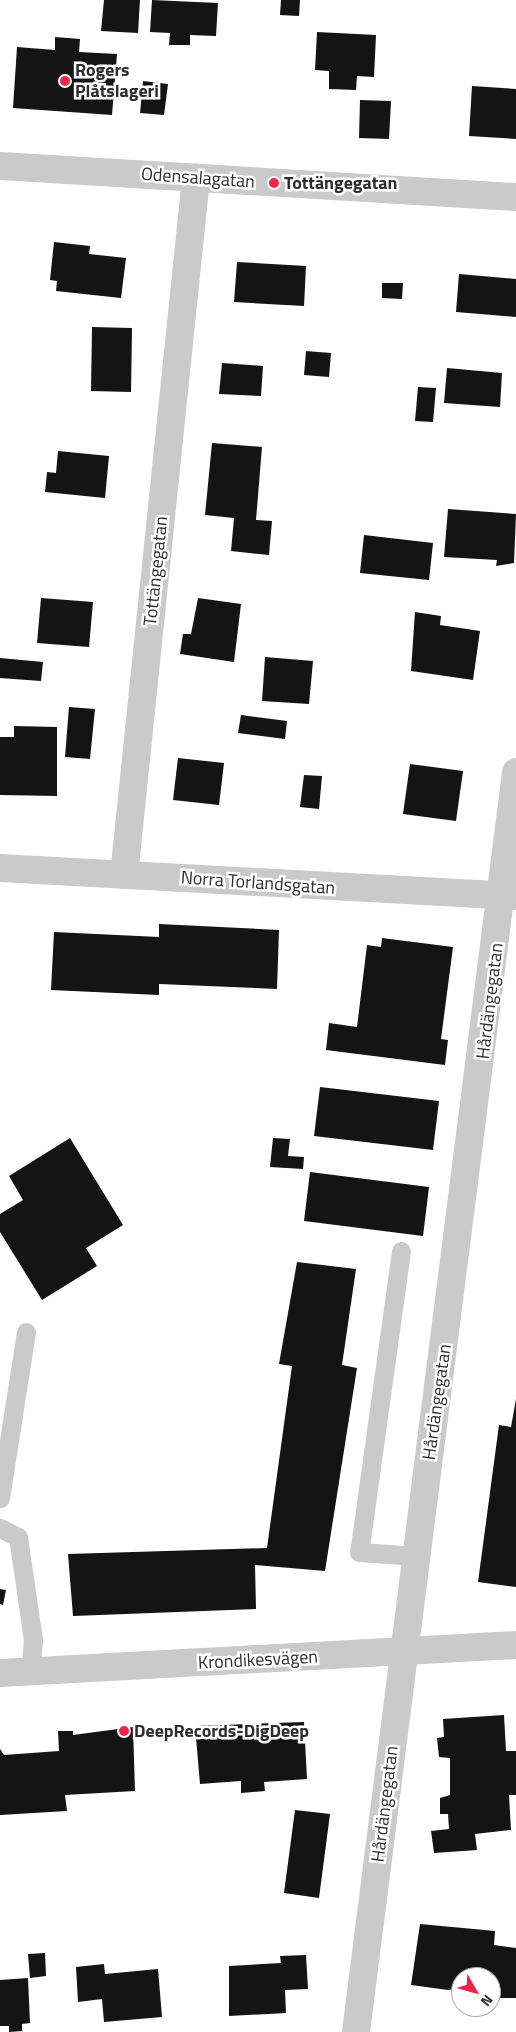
<!DOCTYPE html>
<html>
<head>
<meta charset="utf-8">
<style>
  body { margin:0 }
  #map { position:relative; width:516px; height:2032px; overflow:hidden; background:#fff; font-family:"Titillium Web",sans-serif }
  div>[style] { position:absolute }
  .building>* { inset:0; background:#141414 }
  .service>* { height:19px; margin:-9.5px; padding:0 9.5px; transform-origin:9.5px; border-radius:9.5px; background:#cacaca }
  .minor>* { height:28px; margin:-14px; padding:0 14px; transform-origin:14px; border-radius:14px; background:#cacaca }
  .tertiary>* { height:28px; margin:-14px; padding:0 14px; transform-origin:14px; border-radius:14px; background:#cacaca }
  .dots>* { width:14px; height:14px; translate:-50% -50%; box-sizing:border-box; border:2px solid #fff; border-radius:50% }
  span { translate:-50% -50%; white-space:nowrap; text-align:center; line-height:1.15; -webkit-text-stroke:5px #fff; paint-order:stroke }
  .poi-label { font-size:18px; color:#2d2d2d; font-weight:700 }
  .left { translate:0 -50%; text-align:left }
  .street-label { font-size:18px; color:#2d2d2d }
  .north { position:absolute; left:451px; top:1967px; width:50px; height:50px; box-sizing:border-box; background:#fff; border:1px solid #ababab; border-radius:50%; rotate:128deg; font-size:14px; font-weight:700; line-height:20px; text-align:center; color:#2d2d2d }
  .north::after { content:''; display:block; margin:auto; width:18px; height:22px; background:#ee254b; clip-path:polygon(50% 0,100% 100%,50% 72%,0 100%) }
</style>
</head>
<body>
<div id="map">
  <div class="building">
    <div style="clip-path:polygon(104px 0,140px 0,138px 33px,101px 31px)"></div>
    <div style="clip-path:polygon(152px 0,218px 3px,216px 36px,190px 35px,190px 45px,169px 45px,170px 33px,150px 32px)"></div>
    <div style="clip-path:polygon(281px 0,300px 0,299px 16px,280px 15px)"></div>
    <div style="clip-path:polygon(317px 32px,376px 35px,374px 77px,357px 76px,356px 90px,329px 89px,329px 71px,315px 70px)"></div>
    <div style="clip-path:polygon(55px 37px,80px 39px,79px 52px,117px 54px,112px 115px,13px 108px,17px 47px,55px 50px)"></div>
    <div style="clip-path:polygon(143px 81px,168px 84px,164px 115px,140px 113px)"></div>
    <div style="clip-path:polygon(472px 86px,516px 89px,516px 139px,469px 136px)"></div>
    <div style="clip-path:polygon(360px 100px,391px 101px,389px 139px,359px 138px)"></div>
    <div style="clip-path:polygon(54px 242px,90px 246px,89px 254px,126px 258px,121px 298px,56px 291px,57px 281px,50px 280px)"></div>
    <div style="clip-path:polygon(237px 262px,306px 266px,304px 306px,234px 302px)"></div>
    <div style="clip-path:polygon(459px 274px,516px 279px,516px 317px,456px 312px)"></div>
    <div style="clip-path:polygon(382px 283px,403px 283px,402px 299px,382px 298px)"></div>
    <div style="clip-path:polygon(92px 327px,132px 328px,131px 392px,91px 391px)"></div>
    <div style="clip-path:polygon(306px 351px,331px 353px,329px 377px,304px 375px)"></div>
    <div style="clip-path:polygon(222px 363px,263px 366px,261px 396px,219px 394px)"></div>
    <div style="clip-path:polygon(447px 368px,502px 373px,500px 407px,444px 403px)"></div>
    <div style="clip-path:polygon(418px 387px,436px 388px,433px 422px,415px 421px)"></div>
    <div style="clip-path:polygon(212px 443px,262px 447px,256px 520px,272px 521px,269px 555px,231px 551px,234px 518px,205px 515px)"></div>
    <div style="clip-path:polygon(58px 451px,109px 456px,105px 498px,45px 492px,47px 472px,56px 473px)"></div>
    <div style="clip-path:polygon(448px 509px,516px 514px,514px 563px,496px 566px,497px 560px,444px 557px)"></div>
    <div style="clip-path:polygon(364px 535px,433px 543px,429px 580px,360px 573px)"></div>
    <div style="clip-path:polygon(41px 598px,93px 602px,89px 647px,37px 643px)"></div>
    <div style="clip-path:polygon(198px 598px,241px 604px,234px 662px,180px 654px,183px 634px,191px 634px)"></div>
    <div style="clip-path:polygon(415px 612px,441px 616px,440px 625px,480px 631px,473px 680px,411px 671px)"></div>
    <div style="clip-path:polygon(265px 657px,313px 661px,309px 704px,262px 701px)"></div>
    <div style="clip-path:polygon(0 658px,43px 662px,41px 681px,0 678px)"></div>
    <div style="clip-path:polygon(69px 707px,95px 709px,90px 759px,65px 757px)"></div>
    <div style="clip-path:polygon(241px 715px,287px 721px,285px 739px,238px 733px)"></div>
    <div style="clip-path:polygon(14px 726px,57px 727px,57px 796px,0 795px,0 737px,14px 737px)"></div>
    <div style="clip-path:polygon(178px 758px,224px 763px,219px 805px,173px 800px)"></div>
    <div style="clip-path:polygon(410px 764px,463px 771px,456px 821px,403px 814px)"></div>
    <div style="clip-path:polygon(304px 775px,322px 776px,319px 809px,300px 807px)"></div>
    <div style="clip-path:polygon(159px 924px,279px 930px,277px 989px,159px 984px,159px 995px,51px 990px,54px 932px,159px 937px)"></div>
    <div style="clip-path:polygon(382px 938px,453px 947px,441px 1039px,448px 1040px,445px 1065px,326px 1050px,329px 1023px,357px 1027px,367px 945px,381px 947px)"></div>
    <div style="clip-path:polygon(320px 1087px,439px 1101px,433px 1150px,314px 1136px)"></div>
    <div style="clip-path:polygon(70px 1138px,123px 1225px,86px 1248px,97px 1266px,42px 1300px,0 1232px,0 1214px,23px 1200px,9px 1176px)"></div>
    <div style="clip-path:polygon(273px 1138px,290px 1139px,288px 1156px,304px 1157px,303px 1169px,270px 1167px)"></div>
    <div style="clip-path:polygon(310px 1172px,429px 1187px,423px 1236px,304px 1221px)"></div>
    <div style="clip-path:polygon(297px 1262px,356px 1269px,342px 1365px,357px 1368px,325px 1571px,255px 1565px,256px 1609px,73px 1616px,68px 1554px,267px 1548px,292px 1366px,279px 1364px)"></div>
    <div style="clip-path:polygon(516px 1399px,516px 1587px,478px 1582px,499px 1425px,511px 1427px)"></div>
    <div style="clip-path:polygon(0 1589px,6px 1590px,3px 1605px,0 1604px)"></div>
    <div style="clip-path:polygon(504px 1715px,506px 1751px,516px 1751px,516px 1795px,509px 1795px,511px 1830px,475px 1834px,477px 1850px,434px 1853px,431px 1831px,449px 1829px,448px 1814px,440px 1814px,440px 1798px,450px 1795px,450px 1758px,439px 1757px,437px 1738px,444px 1737px,443px 1719px)"></div>
    <div style="clip-path:polygon(304px 1722px,307px 1779px,264px 1782px,265px 1791px,241px 1793px,241px 1781px,200px 1784px,195px 1726px)"></div>
    <div style="clip-path:polygon(133px 1727px,135px 1791px,65px 1795px,67px 1811px,0 1815px,0 1749px,4px 1755px,59px 1751px,58px 1731px,73px 1731px,73px 1735px)"></div>
    <div style="clip-path:polygon(295px 1810px,330px 1814px,319px 1898px,284px 1893px)"></div>
    <div style="clip-path:polygon(420px 1924px,495px 1931px,494px 1945px,516px 1948px,516px 1998px,491px 1998px,491px 1977px,461px 1977px,461px 1988px,448px 1990px,411px 1985px)"></div>
    <div style="clip-path:polygon(45px 1953px,46px 1976px,30px 1978px,28px 1954px)"></div>
    <div style="clip-path:polygon(306px 1955px,308px 1989px,285px 1990px,286px 2013px,229px 2016px,229px 1966px,281px 1963px,280px 1956px)"></div>
    <div style="clip-path:polygon(104px 1964px,105px 1974px,158px 1969px,162px 2017px,104px 2022px,102px 1999px,78px 2002px,76px 1967px)"></div>
    <div style="clip-path:polygon(28px 1978px,30px 2023px,22px 2024px,22px 2031px,9px 2032px,9px 2026px,0 2026px,0 1980px)"></div>
  </div>
  <div class="service">
    <div style="left:401px;top:1251px;width:304px;rotate:97.9deg"></div>
    <div style="left:359px;top:1552px;width:58px;rotate:3.9deg"></div>
    <div style="left:0;top:1498px;width:168px;rotate:-81.1deg"></div>
    <div style="left:0;top:1528px;width:20px;rotate:27deg"></div>
    <div style="left:18px;top:1537px;width:104px;rotate:81.7deg"></div>
    <div style="left:33px;top:1640px;width:32px;rotate:95deg"></div>
  </div>
  <div class="minor">
    <div style="left:0;top:166px;width:517px;rotate:3.44deg"></div>
    <div style="left:0;top:868px;width:517px;rotate:3.11deg"></div>
    <div style="left:124px;top:875px;width:701px;rotate:-84.1deg"></div>
    <div style="left:356px;top:2032px;width:1270px;rotate:-82.76deg"></div>
  </div>
  <div class="tertiary">
    <div style="left:0;top:1673px;width:517px;rotate:-3.11deg"></div>
  </div>
  <div class="dots">
    <div style="left:65px;top:81px;background:#ee254b"></div>
    <div style="left:274px;top:183px;background:#ee254b"></div>
    <div style="left:124px;top:1731px;background:#ee254b"></div>
  </div>
  <div class="poi-label">
    <span class="left" style="left:75px;top:81px">Rogers<br>Plåtslageri</span>
    <span class="left" style="left:284px;top:183px">Tottängegatan</span>
    <span class="left" style="left:134px;top:1731px">DeepRecords-DigDeep</span>
  </div>
  <div class="street-label">
    <span style="left:198px;top:178px;rotate:4deg">Odensalagatan</span>
    <span style="left:156px;top:571px;rotate:-84deg">Tottängegatan</span>
    <span style="left:258px;top:883px;rotate:4deg">Norra Torlandsgatan</span>
    <span style="left:490px;top:1001px;rotate:-83deg">Hårdängegatan</span>
    <span style="left:437px;top:1402px;rotate:-82deg">Hårdängegatan</span>
    <span style="left:258px;top:1660px;rotate:-3deg">Krondikesvägen</span>
    <span style="left:385px;top:1804px;rotate:-83deg">Hårdängegatan</span>
  </div>
  <div class="north">N</div>
</div>
</body>
</html>
